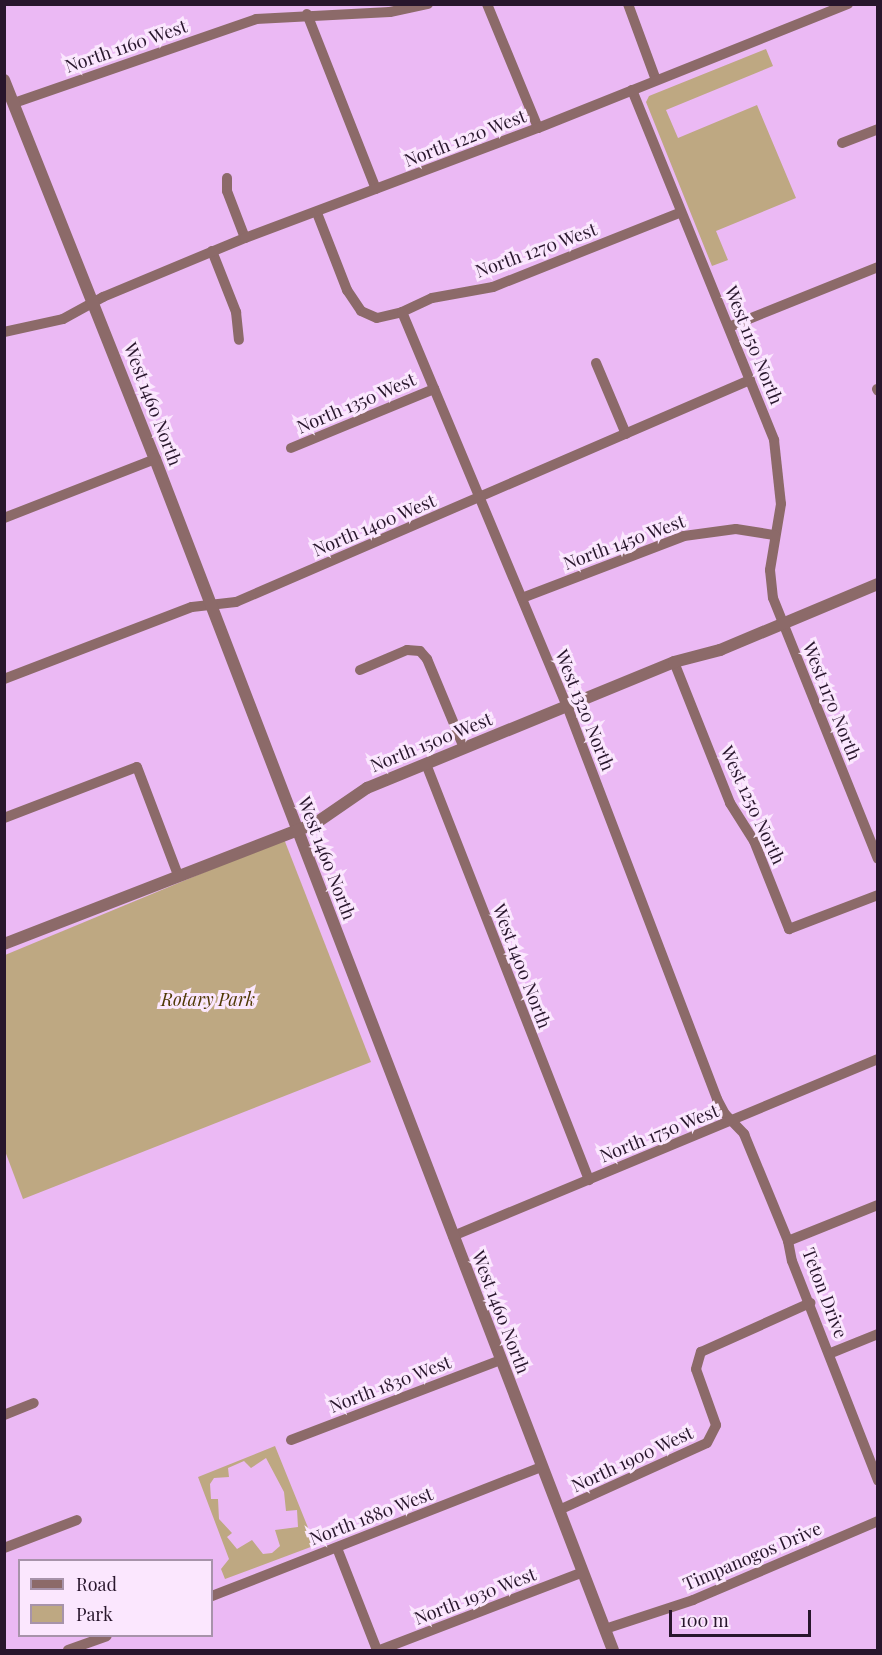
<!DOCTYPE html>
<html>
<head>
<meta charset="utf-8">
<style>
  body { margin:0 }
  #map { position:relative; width:882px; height:1655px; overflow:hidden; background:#ebb9f4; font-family:"Playfair Display",serif }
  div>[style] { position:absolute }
  .green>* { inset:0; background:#bea882 }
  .minor>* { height:10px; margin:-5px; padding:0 5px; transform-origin:5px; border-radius:5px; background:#8c6a69 }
  .tertiary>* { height:12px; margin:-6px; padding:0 6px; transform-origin:6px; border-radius:6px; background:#8c6a69 }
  span { translate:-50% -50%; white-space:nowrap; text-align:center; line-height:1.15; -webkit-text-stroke:6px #fbe7fe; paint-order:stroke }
  .street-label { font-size:18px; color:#28162c }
  .park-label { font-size:18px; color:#4f3805; font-style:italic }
  .frame { position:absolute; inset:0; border:6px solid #28162c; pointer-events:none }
  .legend { position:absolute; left:18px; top:1559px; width:195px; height:78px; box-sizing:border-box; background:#fbe7fe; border:2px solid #a793aa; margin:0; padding:8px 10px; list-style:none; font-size:18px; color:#28162c }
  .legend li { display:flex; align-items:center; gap:12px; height:30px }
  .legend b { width:30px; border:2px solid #a793aa }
  .scale { position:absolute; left:669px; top:1610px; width:142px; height:27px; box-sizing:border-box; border:3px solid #28162c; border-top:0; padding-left:8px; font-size:18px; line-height:21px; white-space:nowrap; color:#28162c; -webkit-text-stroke:4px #fbe7fe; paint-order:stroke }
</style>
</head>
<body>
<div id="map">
  <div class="green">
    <div style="clip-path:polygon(766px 49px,773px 66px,666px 110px,678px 138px,757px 105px,796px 198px,716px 231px,728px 260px,712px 266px,646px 102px,649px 96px)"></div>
    <div style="clip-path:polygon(284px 839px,371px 1062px,23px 1199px,5px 1151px,5px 955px)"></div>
    <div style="clip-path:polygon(evenodd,275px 1446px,309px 1530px,321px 1532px,324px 1542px,225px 1579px,221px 1569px,229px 1559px,198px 1477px,275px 1446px,266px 1458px,284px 1492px,286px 1511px,297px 1510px,298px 1527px,275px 1530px,280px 1546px,272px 1553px,263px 1554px,252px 1540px,237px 1549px,227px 1537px,232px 1533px,219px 1519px,218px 1499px,211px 1499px,210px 1484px,214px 1478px,229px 1477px,228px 1468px,244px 1461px,251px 1468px,266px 1458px)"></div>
  </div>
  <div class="minor">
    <div style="left:487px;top:4px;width:134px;rotate:67.6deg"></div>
    <div style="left:628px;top:4px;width:81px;rotate:69.8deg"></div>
    <div style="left:307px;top:14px;width:188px;rotate:68.5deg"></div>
    <div style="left:632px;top:90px;width:378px;rotate:67.9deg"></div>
    <div style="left:774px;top:440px;width:64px;rotate:83.8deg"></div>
    <div style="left:781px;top:504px;width:67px;rotate:99.5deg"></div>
    <div style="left:770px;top:570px;width:28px;rotate:84deg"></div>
    <div style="left:773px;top:598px;width:281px;rotate:68.1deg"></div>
    <div style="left:14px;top:103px;width:256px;rotate:-19.1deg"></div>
    <div style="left:256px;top:19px;width:134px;rotate:-3deg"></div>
    <div style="left:390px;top:12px;width:39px;rotate:-12deg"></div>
    <div style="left:842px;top:143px;width:39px;rotate:-21deg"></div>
    <div style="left:227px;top:178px;width:13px;rotate:90deg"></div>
    <div style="left:227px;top:191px;width:50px;rotate:69deg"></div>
    <div style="left:317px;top:213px;width:83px;rotate:68.7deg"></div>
    <div style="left:347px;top:290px;width:25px;rotate:56deg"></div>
    <div style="left:361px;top:311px;width:17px;rotate:24deg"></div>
    <div style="left:377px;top:318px;width:26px;rotate:-13deg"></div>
    <div style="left:402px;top:312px;width:33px;rotate:-25deg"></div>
    <div style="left:432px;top:298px;width:62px;rotate:-10.2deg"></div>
    <div style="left:493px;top:287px;width:202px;rotate:-21.7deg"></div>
    <div style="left:212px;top:251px;width:66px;rotate:68.5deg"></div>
    <div style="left:236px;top:312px;width:28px;rotate:84deg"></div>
    <div style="left:402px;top:312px;width:427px;rotate:67.3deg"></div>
    <div style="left:567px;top:706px;width:421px;rotate:69.1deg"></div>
    <div style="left:717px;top:1099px;width:17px;rotate:62deg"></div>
    <div style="left:725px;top:1114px;width:28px;rotate:46deg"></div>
    <div style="left:744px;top:1134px;width:116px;rotate:67.6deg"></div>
    <div style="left:788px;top:1241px;width:20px;rotate:79deg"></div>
    <div style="left:792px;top:1261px;width:236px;rotate:68.6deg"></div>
    <div style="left:729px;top:327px;width:161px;rotate:-21.9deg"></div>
    <div style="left:4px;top:332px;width:60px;rotate:-12.4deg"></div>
    <div style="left:63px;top:319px;width:46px;rotate:-28.8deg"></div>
    <div style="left:103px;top:297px;width:154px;rotate:-22.6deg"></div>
    <div style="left:245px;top:238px;width:313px;rotate:-20.6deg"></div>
    <div style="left:538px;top:128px;width:334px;rotate:-21.8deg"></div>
    <div style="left:596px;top:363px;width:77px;rotate:67.1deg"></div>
    <div style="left:877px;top:389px;width:2px;rotate:63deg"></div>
    <div style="left:291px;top:448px;width:155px;rotate:-22.4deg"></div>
    <div style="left:4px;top:518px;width:162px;rotate:-21.3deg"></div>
    <div style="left:522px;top:598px;width:173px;rotate:-20.9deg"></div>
    <div style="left:684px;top:536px;width:52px;rotate:-7.7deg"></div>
    <div style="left:736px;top:529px;width:39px;rotate:9deg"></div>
    <div style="left:674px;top:662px;width:152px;rotate:68.3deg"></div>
    <div style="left:730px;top:803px;width:45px;rotate:57.7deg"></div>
    <div style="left:754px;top:841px;width:95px;rotate:68.3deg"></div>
    <div style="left:789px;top:929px;width:95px;rotate:-20.9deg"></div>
    <div style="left:360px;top:670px;width:51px;rotate:-23.1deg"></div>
    <div style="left:407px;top:650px;width:13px;rotate:4deg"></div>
    <div style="left:420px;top:651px;width:11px;rotate:49deg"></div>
    <div style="left:427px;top:659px;width:96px;rotate:67.4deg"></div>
    <div style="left:4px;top:679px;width:201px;rotate:-21deg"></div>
    <div style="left:192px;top:607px;width:44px;rotate:-6.5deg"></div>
    <div style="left:236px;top:602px;width:560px;rotate:-23.36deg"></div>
    <div style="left:426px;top:764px;width:447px;rotate:68.6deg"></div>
    <div style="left:4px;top:818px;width:142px;rotate:-21deg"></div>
    <div style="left:137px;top:767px;width:116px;rotate:69.2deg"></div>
    <div style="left:453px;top:1236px;width:460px;rotate:-22.6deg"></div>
    <div style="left:788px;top:1241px;width:97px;rotate:-21.8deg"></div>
    <div style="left:831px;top:1353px;width:51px;rotate:-22deg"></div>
    <div style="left:4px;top:1415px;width:32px;rotate:-22deg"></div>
    <div style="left:291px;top:1440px;width:224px;rotate:-20.9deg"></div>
    <div style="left:559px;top:1510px;width:162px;rotate:-24.4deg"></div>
    <div style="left:707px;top:1443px;width:20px;rotate:-63deg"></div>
    <div style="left:716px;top:1425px;width:59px;rotate:-109.7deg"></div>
    <div style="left:696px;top:1369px;width:18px;rotate:-74deg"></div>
    <div style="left:701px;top:1352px;width:120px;rotate:-24.2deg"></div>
    <div style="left:4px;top:1548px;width:78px;rotate:-21deg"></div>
    <div style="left:337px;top:1548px;width:110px;rotate:68.6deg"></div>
    <div style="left:212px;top:1596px;width:354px;rotate:-21.4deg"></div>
    <div style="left:605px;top:1629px;width:93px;rotate:-18.2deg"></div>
    <div style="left:693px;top:1600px;width:201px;rotate:-23.1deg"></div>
    <div style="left:68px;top:1650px;width:41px;rotate:-19.7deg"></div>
    <div style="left:380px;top:1650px;width:217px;rotate:-21deg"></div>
  </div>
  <div class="tertiary">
    <div style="left:4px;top:80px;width:408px;rotate:68.3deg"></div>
    <div style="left:155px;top:459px;width:1276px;rotate:68.97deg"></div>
    <div style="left:4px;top:944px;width:335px;rotate:-21.2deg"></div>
    <div style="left:316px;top:823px;width:62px;rotate:-34.5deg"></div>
    <div style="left:367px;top:788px;width:332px;rotate:-22.3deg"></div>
    <div style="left:674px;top:662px;width:48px;rotate:-14.6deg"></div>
    <div style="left:720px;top:650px;width:171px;rotate:-22.7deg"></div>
  </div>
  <div class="street-label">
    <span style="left:126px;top:46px;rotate:-19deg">North 1160 West</span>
    <span style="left:465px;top:138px;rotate:-21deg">North 1220 West</span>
    <span style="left:536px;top:250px;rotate:-20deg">North 1270 West</span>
    <span style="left:754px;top:345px;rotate:68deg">West 1150 North</span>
    <span style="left:356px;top:403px;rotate:-23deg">North 1350 West</span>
    <span style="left:153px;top:404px;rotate:69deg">West 1460 North</span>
    <span style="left:374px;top:525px;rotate:-23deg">North 1400 West</span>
    <span style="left:624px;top:542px;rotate:-20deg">North 1450 West</span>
    <span style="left:832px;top:701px;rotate:68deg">West 1170 North</span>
    <span style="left:585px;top:710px;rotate:68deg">West 1320 North</span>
    <span style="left:431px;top:742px;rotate:-22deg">North 1500 West</span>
    <span style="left:753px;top:805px;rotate:65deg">West 1250 North</span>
    <span style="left:327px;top:858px;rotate:69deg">West 1460 North</span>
    <span style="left:522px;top:966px;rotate:69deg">West 1400 North</span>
    <span style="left:659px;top:1133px;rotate:-22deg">North 1750 West</span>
    <span style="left:825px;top:1293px;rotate:69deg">Teton Drive</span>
    <span style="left:501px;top:1312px;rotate:69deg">West 1460 North</span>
    <span style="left:390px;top:1384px;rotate:-21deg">North 1830 West</span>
    <span style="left:632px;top:1459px;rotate:-25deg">North 1900 West</span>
    <span style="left:371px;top:1516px;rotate:-21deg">North 1880 West</span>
    <span style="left:752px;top:1556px;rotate:-23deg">Timpanogos Drive</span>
    <span style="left:475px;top:1596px;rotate:-21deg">North 1930 West</span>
  </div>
  <div class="park-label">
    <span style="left:208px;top:999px">Rotary Park</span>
  </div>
  <div class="frame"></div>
  <ul class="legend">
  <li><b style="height:8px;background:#8c6a69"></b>Road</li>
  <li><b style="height:16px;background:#bea882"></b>Park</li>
  </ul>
  <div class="scale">100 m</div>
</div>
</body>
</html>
